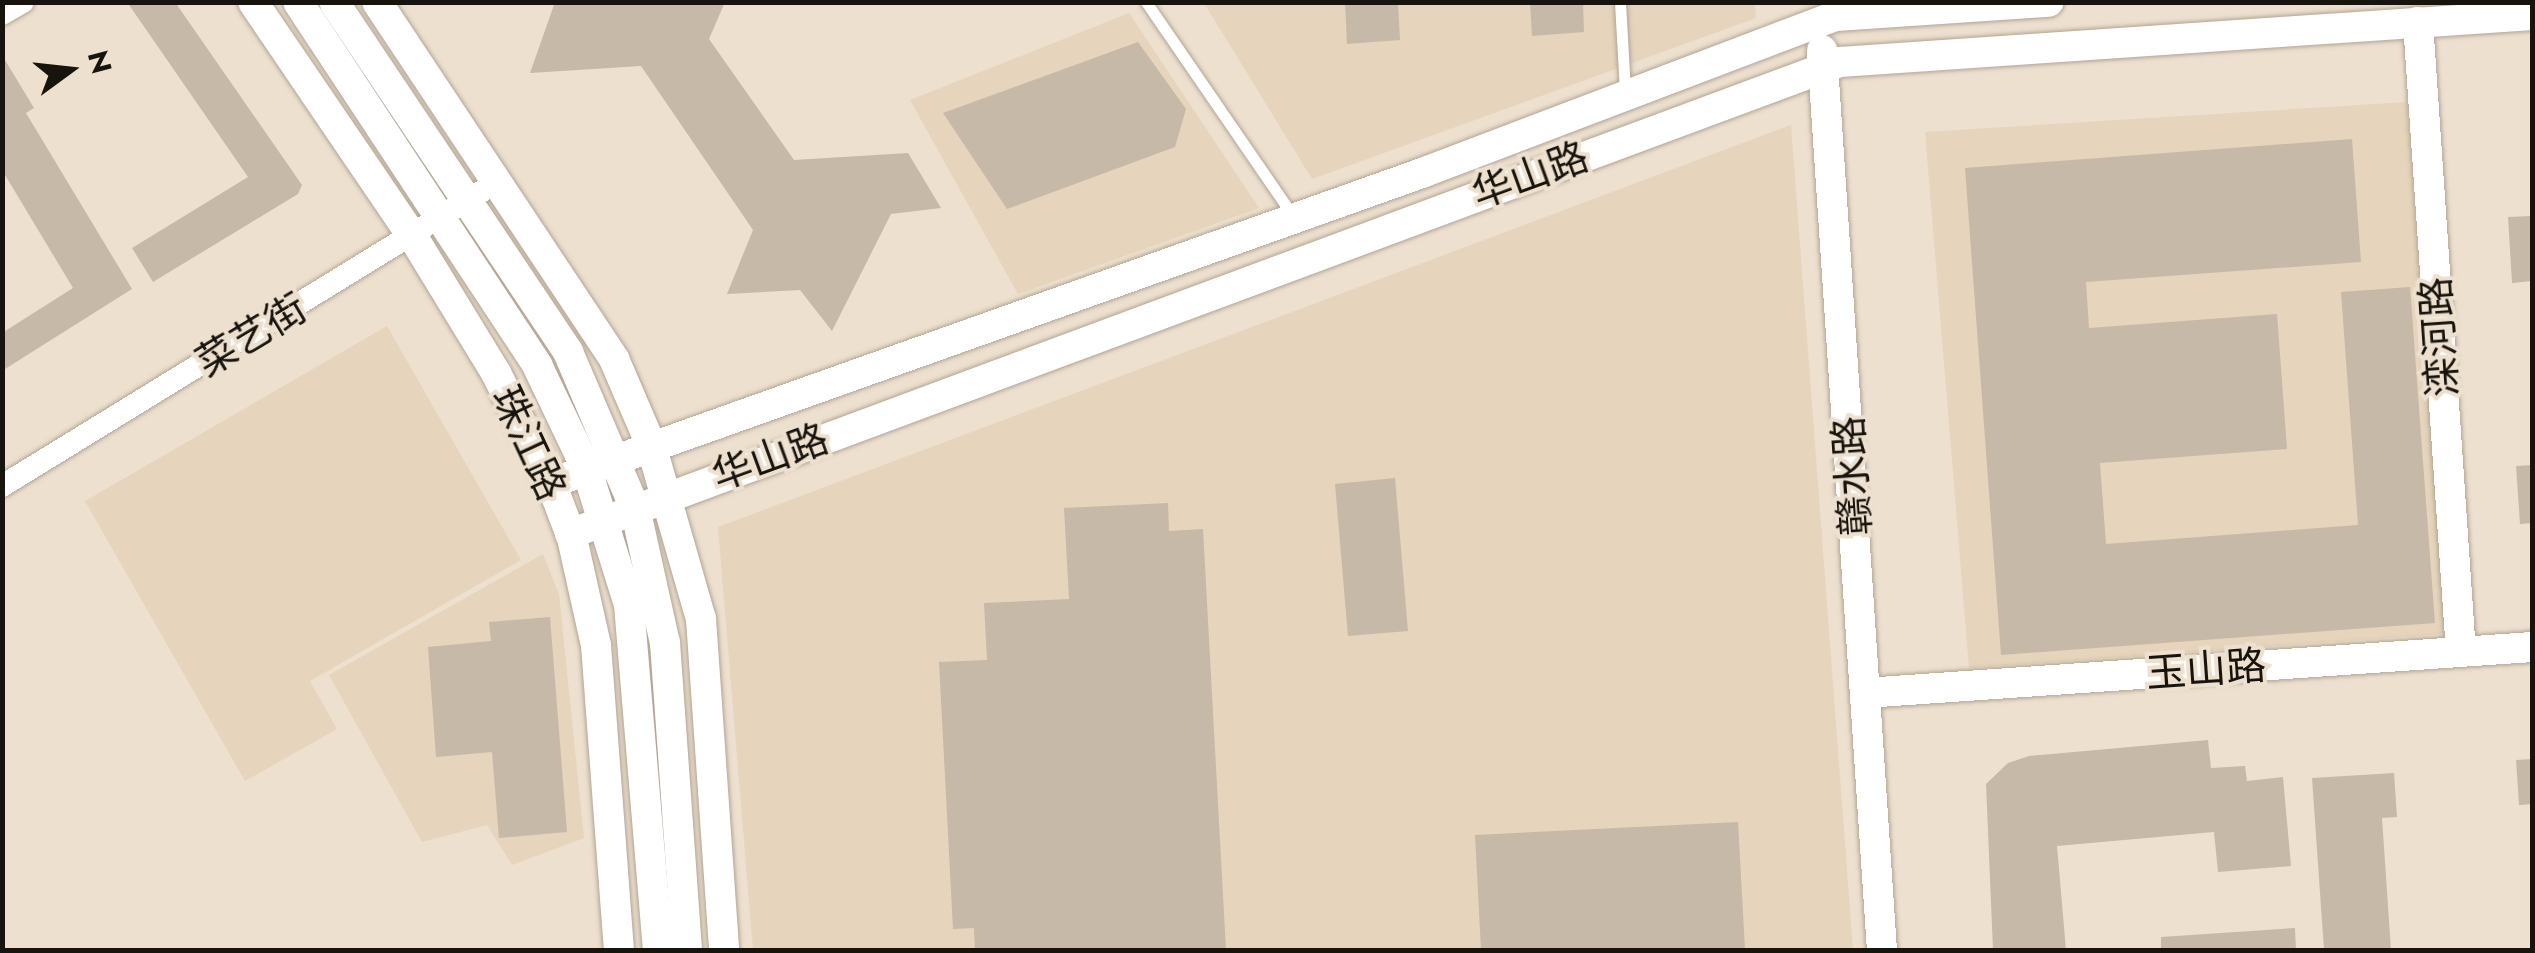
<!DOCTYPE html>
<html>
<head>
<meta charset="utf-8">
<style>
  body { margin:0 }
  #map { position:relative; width:2535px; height:953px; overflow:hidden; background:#ede0cf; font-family:Jost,"Noto Sans SC",sans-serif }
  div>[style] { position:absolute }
  .built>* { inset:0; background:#e6d4bc }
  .building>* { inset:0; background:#c6b9a8 }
  .roads { filter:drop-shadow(0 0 2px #b2a595) drop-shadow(0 0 2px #b2a595) }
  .lane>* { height:11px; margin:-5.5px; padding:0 5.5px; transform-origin:5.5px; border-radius:5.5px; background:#fff }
  .street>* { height:22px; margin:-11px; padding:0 11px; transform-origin:11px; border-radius:11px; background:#fff }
  .secondary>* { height:30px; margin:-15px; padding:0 15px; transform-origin:15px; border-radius:15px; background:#fff }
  span { translate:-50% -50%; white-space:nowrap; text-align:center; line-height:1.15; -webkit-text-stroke:8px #ede0cf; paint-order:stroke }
  .street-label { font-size:40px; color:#17130d }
  .frame { position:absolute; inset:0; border:5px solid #17130d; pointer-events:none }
  .north { position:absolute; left:20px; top:20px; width:100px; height:100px; -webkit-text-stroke:8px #ede0cf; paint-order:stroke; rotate:75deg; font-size:28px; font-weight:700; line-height:40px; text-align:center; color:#17130d }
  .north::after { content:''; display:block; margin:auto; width:35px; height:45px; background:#17130d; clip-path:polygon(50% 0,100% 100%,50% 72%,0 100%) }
</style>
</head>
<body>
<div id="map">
  <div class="built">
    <div style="clip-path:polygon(1755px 2px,1756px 18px,1312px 179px,1204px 3px)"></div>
    <div style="clip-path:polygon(1129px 13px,1259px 208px,1018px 294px,910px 100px)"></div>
    <div style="clip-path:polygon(2407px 102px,2445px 634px,1969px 668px,1925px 132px)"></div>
    <div style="clip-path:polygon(1791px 125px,1853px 950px,753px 950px,718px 527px)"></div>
    <div style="clip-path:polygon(387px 326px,521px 560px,310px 681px,337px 729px,245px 781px,85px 501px)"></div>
    <div style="clip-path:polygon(543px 554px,559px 594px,584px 838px,512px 865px,487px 825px,422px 842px,329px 675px)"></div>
  </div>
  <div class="building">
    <div style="clip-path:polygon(127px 2px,175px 2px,302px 185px,298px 194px,153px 282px,132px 248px,248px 177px)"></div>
    <div style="clip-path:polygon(555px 2px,725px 2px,709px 39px,794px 160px,908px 153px,941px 208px,891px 214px,832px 331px,800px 290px,727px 294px,753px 230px,641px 66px,530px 73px)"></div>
    <div style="clip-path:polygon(1345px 2px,1398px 2px,1400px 40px,1347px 44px)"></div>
    <div style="clip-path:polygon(1530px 2px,1583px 2px,1584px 32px,1532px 36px)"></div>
    <div style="clip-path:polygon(1138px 42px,1186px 109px,1175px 147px,1007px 209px,943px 113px)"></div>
    <div style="clip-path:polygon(2px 55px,34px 108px,26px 113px,132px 289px,5px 369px,2px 333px,73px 288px,2px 170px)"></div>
    <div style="clip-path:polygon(2352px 139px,2361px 262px,2086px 282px,2089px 328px,2277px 314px,2287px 449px,2100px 463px,2106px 544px,2358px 525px,2341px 292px,2410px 287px,2435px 623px,2001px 655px,1965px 168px)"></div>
    <div style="clip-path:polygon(2532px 216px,2532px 281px,2512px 283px,2508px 217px)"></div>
    <div style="clip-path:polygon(2532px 465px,2532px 523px,2520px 524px,2516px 466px)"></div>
    <div style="clip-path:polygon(1395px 478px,1408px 631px,1348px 636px,1335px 484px)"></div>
    <div style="clip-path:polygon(1168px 503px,1169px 531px,1203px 529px,1226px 950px,975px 950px,974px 928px,953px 929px,939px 662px,987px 660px,984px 603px,1069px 599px,1064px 508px)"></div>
    <div style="clip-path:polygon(550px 617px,567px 832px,499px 838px,492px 752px,436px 757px,428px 647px,491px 641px,489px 622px)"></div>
    <div style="clip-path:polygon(2208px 740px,2211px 768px,2245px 766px,2247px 781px,2283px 777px,2291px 866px,2218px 872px,2214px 832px,2057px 846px,2066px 950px,1993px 950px,1986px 784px,2008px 763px,2029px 756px)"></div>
    <div style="clip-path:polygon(2532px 759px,2532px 804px,2519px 805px,2516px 760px)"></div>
    <div style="clip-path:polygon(2394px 773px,2397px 817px,2382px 818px,2391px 950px,2324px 950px,2312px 778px)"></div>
    <div style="clip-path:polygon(1738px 822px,1745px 950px,1481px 950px,1475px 835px)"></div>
    <div style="clip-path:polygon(2295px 928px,2296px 950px,2161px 950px,2161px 937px)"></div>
  </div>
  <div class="roads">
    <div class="lane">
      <div style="left:1146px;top:2px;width:261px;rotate:55.5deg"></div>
      <div style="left:1620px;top:2px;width:90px;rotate:86.8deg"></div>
    </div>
    <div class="street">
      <div style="left:2px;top:14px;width:24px;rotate:-30deg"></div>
      <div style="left:2px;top:486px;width:581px;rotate:-31.56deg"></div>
    </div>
    <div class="secondary">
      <div style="left:253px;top:2px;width:284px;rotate:55.8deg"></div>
      <div style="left:413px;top:237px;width:159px;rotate:58.6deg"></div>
      <div style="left:496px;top:373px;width:123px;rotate:63.4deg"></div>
      <div style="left:551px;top:483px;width:59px;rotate:69.1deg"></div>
      <div style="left:572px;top:538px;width:110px;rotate:77.4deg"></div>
      <div style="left:596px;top:645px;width:306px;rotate:85.7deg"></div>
      <div style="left:298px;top:2px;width:435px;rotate:56.6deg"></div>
      <div style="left:537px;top:365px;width:116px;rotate:64.5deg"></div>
      <div style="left:587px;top:470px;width:141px;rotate:72.7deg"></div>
      <div style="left:629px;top:605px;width:346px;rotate:85.2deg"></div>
      <div style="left:334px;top:2px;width:421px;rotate:56.2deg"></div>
      <div style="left:568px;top:352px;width:170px;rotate:66.8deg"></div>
      <div style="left:635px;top:508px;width:138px;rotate:77.5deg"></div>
      <div style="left:665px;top:643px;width:308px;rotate:85.9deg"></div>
      <div style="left:377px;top:2px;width:429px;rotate:56.4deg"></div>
      <div style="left:614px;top:359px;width:94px;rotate:66.7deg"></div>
      <div style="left:651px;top:445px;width:181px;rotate:74deg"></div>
      <div style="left:701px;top:619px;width:332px;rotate:86deg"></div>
      <div style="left:2418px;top:22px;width:631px;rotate:86.1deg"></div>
      <div style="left:1822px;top:50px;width:902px;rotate:86.19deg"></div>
      <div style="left:551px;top:483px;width:925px;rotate:-19.59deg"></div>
      <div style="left:1422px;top:173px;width:443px;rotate:-20.8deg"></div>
      <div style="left:1836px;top:16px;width:213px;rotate:-3.8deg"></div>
      <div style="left:570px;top:534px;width:1355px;rotate:-20.39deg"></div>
      <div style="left:1840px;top:62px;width:694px;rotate:-3.89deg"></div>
      <div style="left:1879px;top:692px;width:655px;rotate:-3.94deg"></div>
    </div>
  </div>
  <div class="street-label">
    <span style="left:1530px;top:175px;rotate:-20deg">华山路</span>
    <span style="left:251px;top:335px;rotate:-31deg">菜艺街</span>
    <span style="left:2439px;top:337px;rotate:-94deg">滦河路</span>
    <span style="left:529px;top:443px;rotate:65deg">珠江路</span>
    <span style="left:770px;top:457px;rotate:-20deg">华山路</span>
    <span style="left:1852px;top:476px;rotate:-94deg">赣水路</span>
    <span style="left:2206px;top:669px;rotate:-4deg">玉山路</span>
  </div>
  <div class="frame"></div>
  <div class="north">N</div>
</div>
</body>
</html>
